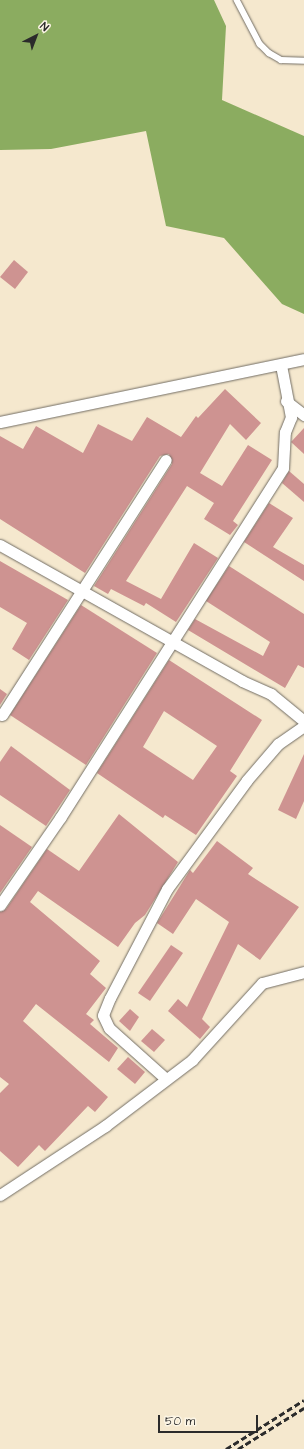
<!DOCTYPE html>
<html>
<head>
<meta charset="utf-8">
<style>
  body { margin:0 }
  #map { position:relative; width:304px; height:1449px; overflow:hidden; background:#f5e8ce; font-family:"Architects Daughter",sans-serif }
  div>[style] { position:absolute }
  .forest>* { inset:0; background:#8bac60 }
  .building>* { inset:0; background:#ce9391 }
  .roads { filter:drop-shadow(0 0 1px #726d64) drop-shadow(0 0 1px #726d64) }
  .lane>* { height:5.5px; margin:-2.75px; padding:0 2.75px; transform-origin:2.75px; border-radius:2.75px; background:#fff }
  .street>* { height:11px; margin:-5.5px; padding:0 5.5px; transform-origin:5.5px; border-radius:5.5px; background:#fff }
  .rail>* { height:3px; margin-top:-1.5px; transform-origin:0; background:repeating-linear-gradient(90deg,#2b2b2b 0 6px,transparent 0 9px) }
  span { translate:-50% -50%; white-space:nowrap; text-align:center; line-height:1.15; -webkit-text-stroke:4px #fcf5e5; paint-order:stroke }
  .north { position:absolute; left:16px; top:16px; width:40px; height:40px; -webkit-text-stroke:3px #fcf5e5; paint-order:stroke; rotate:42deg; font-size:11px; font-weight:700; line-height:16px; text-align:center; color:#2b2b2b }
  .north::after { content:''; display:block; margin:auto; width:14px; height:18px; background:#2b2b2b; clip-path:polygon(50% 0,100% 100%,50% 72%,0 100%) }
  .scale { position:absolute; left:158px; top:1415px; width:100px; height:18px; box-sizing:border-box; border:2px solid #2b2b2b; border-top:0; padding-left:5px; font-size:12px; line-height:14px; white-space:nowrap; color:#2b2b2b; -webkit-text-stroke:3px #fcf5e5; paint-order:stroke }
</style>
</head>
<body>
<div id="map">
  <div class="forest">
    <div style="clip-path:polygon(0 0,214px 0,226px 26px,222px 100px,304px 136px,304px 314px,282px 304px,224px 238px,166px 226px,146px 131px,51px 149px,0 150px)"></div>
  </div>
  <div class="building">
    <div style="clip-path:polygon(14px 260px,28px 272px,15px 289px,0 277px)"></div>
    <div style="clip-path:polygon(225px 389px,261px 423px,246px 440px,230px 424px,200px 473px,222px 486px,248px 445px,272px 460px,233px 521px,238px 525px,230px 535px,204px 519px,214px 503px,187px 486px,126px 581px,161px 599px,194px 543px,218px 558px,176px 622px,146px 603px,144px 606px,111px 589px,108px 594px,94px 586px,172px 464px,169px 454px,160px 456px,85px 573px,0 519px,0 436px,23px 449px,36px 426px,83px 453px,98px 424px,132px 441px,147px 417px,181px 437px,196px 416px,198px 418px)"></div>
    <div style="clip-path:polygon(304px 428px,304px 454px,291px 442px)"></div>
    <div style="clip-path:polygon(289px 471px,304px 484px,304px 502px,282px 483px)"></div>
    <div style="clip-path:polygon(269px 503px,293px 518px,273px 547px,304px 565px,304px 581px,244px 542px)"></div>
    <div style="clip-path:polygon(0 561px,68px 600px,29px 660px,12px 649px,27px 623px,0 607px)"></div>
    <div style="clip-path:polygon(229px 566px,304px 614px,304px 668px,298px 665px,285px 688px,188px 630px,195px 619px,263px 656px,270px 642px,206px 601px)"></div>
    <div style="clip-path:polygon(81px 605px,157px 653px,86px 765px,10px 715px)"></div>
    <div style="clip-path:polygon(evenodd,169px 660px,262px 720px,230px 771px,237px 776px,196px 835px,165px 815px,163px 818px,97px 773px,169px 660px,164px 711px,217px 746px,193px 780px,143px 747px,164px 711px)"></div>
    <div style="clip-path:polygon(0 689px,7px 694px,0 705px)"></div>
    <div style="clip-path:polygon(11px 746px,70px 790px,46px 826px,0 795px,0 762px)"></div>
    <div style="clip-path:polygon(304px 754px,304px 801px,296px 819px,278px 810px)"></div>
    <div style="clip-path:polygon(119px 814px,178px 862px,145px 915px,135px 923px,118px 947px,38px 891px,30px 902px,100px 961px,90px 974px,106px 988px,86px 1014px,94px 1020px,90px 1024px,118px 1048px,109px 1062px,36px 1004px,23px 1021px,108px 1097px,95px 1112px,88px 1106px,45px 1151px,39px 1145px,18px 1167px,0 1151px,0 1093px,9px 1084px,0 1077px,0 912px,6px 909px,47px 849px,79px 871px)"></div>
    <div style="clip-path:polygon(0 825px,32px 847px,0 893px)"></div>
    <div style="clip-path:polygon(217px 841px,253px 868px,248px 874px,299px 907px,260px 960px,238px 944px,202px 1019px,210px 1027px,200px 1039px,168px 1011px,178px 999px,187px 1007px,229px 922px,196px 899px,173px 934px,157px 923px,190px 870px,193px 873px)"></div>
    <div style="clip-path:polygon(171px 945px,183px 953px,150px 1001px,138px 993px)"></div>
    <div style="clip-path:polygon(130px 1009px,139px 1017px,130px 1031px,119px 1021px)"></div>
    <div style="clip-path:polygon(152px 1029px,165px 1040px,154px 1052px,141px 1041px)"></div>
    <div style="clip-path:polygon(128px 1057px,145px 1072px,135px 1084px,117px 1069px)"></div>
  </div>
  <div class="roads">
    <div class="lane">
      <div style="left:237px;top:0;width:50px;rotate:62.4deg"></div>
      <div style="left:260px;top:44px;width:13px;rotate:45deg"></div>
      <div style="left:269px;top:53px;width:14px;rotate:30deg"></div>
      <div style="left:281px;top:60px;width:23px;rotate:2deg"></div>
    </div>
    <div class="street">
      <div style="left:286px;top:401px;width:23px;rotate:38deg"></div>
      <div style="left:0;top:422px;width:310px;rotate:-11.7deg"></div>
      <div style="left:0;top:545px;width:278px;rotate:29.3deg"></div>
      <div style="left:242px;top:681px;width:32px;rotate:24deg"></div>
      <div style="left:271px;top:694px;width:43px;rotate:39.3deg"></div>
      <div style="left:2px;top:715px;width:303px;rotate:-57.3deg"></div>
      <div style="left:0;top:905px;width:106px;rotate:-55.4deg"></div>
      <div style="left:60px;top:818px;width:415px;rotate:-57.5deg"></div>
      <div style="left:283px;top:468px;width:36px;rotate:-87deg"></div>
      <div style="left:285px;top:432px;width:16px;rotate:-68deg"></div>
      <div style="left:291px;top:417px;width:53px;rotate:-100.9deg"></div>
      <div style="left:166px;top:1079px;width:76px;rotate:-138.2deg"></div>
      <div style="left:109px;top:1028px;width:14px;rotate:-115deg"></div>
      <div style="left:103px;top:1015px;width:18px;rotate:-68deg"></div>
      <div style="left:110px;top:998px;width:123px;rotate:-62.4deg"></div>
      <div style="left:167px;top:889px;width:135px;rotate:-53.7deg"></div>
      <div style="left:247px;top:780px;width:48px;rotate:-49.3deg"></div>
      <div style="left:278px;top:744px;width:32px;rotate:-35deg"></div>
      <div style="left:0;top:1195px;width:126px;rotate:-33.3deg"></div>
      <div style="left:105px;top:1126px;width:109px;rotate:-37.2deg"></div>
      <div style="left:192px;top:1060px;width:104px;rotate:-47.7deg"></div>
      <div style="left:262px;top:983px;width:43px;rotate:-14.7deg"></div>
    </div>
  </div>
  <div class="rail">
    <div style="left:226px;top:1449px;width:92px;rotate:-32.1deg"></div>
    <div style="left:238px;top:1449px;width:78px;rotate:-31.8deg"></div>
  </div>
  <div class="north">N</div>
  <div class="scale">50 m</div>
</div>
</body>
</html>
